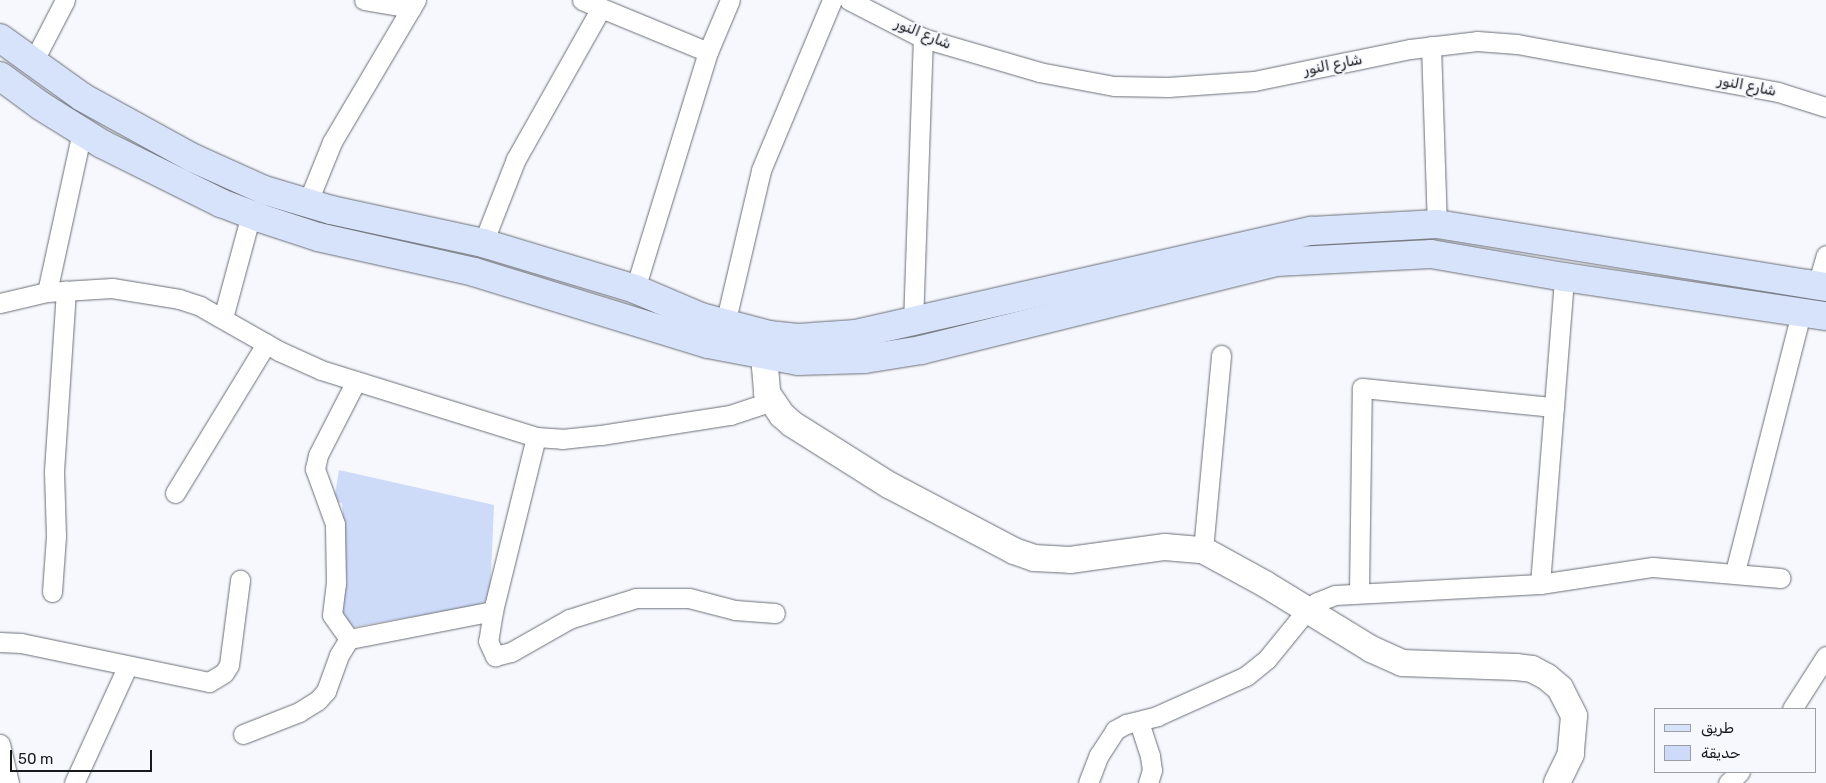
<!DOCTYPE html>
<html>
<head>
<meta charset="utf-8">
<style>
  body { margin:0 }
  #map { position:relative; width:1826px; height:783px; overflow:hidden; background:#f6f8fe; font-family:Rubik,Vazirmatn,sans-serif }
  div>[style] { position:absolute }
  .green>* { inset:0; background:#cddaf8 }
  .roads { filter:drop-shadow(0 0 1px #6b6f76) drop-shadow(0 0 1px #6b6f76) }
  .street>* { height:19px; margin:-9.5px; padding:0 9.5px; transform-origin:9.5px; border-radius:9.5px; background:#fff }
  .secondary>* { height:26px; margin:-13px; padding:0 13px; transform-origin:13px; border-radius:13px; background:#fff }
  .primary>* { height:28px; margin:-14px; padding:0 14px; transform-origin:14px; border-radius:14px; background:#d7e2fb }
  span { translate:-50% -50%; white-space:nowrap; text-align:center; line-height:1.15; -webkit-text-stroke:4.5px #f6f8fe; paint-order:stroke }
  .street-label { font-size:15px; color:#18191c }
  .legend { position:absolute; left:1654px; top:708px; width:162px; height:65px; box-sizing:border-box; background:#f6f8fe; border:1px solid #9d9fa4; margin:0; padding:6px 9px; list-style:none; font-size:15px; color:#18191c }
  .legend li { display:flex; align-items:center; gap:10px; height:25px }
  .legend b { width:25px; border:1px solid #9d9fa4 }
  .scale { position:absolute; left:10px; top:750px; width:142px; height:22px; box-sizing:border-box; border:2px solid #18191c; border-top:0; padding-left:6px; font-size:15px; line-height:18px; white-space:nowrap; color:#18191c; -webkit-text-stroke:4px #f6f8fe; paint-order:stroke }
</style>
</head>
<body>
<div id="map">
  <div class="green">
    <div style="clip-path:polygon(339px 470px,494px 505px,490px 597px,480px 605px,354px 627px,338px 614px,347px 582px,342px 503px,334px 501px)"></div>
  </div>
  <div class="roads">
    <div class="street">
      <div style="left:364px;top:0;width:48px;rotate:9.7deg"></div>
      <div style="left:582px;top:0;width:136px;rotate:22.4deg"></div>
      <div style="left:849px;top:0;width:83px;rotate:27.2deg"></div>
      <div style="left:923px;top:38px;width:121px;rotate:16.3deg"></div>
      <div style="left:1039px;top:72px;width:76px;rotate:10.6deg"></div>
      <div style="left:1114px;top:86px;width:54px;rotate:1.1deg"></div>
      <div style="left:1168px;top:87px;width:86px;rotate:-4deg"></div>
      <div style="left:1254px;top:81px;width:159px;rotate:-11.6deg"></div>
      <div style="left:1410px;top:49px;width:67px;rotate:-6.8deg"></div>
      <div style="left:1477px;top:41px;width:40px;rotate:4.3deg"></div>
      <div style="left:1517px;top:44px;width:265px;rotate:10.4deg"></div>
      <div style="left:1778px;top:92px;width:50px;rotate:17.4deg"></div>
      <div style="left:1431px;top:46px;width:178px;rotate:88.1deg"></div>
      <div style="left:32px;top:64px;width:72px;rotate:-62.7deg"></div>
      <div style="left:307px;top:204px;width:67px;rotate:-68deg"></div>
      <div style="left:332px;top:142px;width:165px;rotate:-59.4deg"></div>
      <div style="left:483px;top:243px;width:90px;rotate:-68.6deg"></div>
      <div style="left:516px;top:159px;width:171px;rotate:-60.6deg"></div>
      <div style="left:1817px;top:286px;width:32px;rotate:-74deg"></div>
      <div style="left:635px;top:289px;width:248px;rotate:-72.9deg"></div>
      <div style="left:708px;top:52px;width:56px;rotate:-67.1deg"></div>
      <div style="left:47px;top:292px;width:164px;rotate:-77.7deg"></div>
      <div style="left:0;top:303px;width:48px;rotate:-13.2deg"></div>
      <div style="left:47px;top:292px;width:65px;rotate:-3.5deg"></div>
      <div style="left:112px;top:288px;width:68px;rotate:9.3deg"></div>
      <div style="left:179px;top:299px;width:22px;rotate:18deg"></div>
      <div style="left:200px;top:306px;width:91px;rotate:29.7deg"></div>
      <div style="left:279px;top:351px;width:46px;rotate:24.3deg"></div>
      <div style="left:321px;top:370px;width:225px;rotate:17.3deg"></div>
      <div style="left:536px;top:437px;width:26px;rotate:4deg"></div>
      <div style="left:562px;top:439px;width:39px;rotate:-6deg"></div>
      <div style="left:601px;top:435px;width:131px;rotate:-8.8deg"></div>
      <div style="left:730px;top:415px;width:44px;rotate:-18.4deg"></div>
      <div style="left:223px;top:318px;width:108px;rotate:-74.9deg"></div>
      <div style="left:913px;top:323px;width:285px;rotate:-88deg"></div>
      <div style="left:725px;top:324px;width:158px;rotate:-76.8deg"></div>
      <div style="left:761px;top:170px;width:184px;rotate:-67.3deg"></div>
      <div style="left:536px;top:437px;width:179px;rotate:103.9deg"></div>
      <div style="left:493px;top:611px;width:30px;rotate:99deg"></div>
      <div style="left:488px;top:641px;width:17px;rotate:65deg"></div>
      <div style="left:495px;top:656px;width:16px;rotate:-14deg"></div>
      <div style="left:511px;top:652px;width:67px;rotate:-29.6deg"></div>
      <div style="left:569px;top:619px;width:70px;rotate:-17.4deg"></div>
      <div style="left:636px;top:598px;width:53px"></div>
      <div style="left:689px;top:598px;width:48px;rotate:14.6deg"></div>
      <div style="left:735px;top:610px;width:40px;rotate:4.3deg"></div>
      <div style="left:175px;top:493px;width:175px;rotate:-58.6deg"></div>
      <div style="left:1203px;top:550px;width:196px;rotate:-84.7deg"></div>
      <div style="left:1735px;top:572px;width:266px;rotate:-75.7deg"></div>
      <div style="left:1540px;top:584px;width:308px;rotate:-85.5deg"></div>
      <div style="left:52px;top:592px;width:56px;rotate:-85.9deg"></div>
      <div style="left:56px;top:536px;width:65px;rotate:-91.8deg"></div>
      <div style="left:54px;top:471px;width:181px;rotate:-86.2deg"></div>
      <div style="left:1359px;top:592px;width:204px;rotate:-89.2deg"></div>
      <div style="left:1362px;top:388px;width:193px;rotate:5.7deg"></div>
      <div style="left:349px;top:639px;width:29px;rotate:-125deg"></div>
      <div style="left:332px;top:615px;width:31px;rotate:-83deg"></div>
      <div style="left:336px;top:584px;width:60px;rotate:-91deg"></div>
      <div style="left:335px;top:524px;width:59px;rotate:-110deg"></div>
      <div style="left:315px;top:469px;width:14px;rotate:-78deg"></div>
      <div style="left:318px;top:455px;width:83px;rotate:-62.8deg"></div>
      <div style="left:0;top:642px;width:21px;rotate:3deg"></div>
      <div style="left:21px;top:643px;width:192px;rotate:11.7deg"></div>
      <div style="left:209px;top:682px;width:17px;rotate:-31deg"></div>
      <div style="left:224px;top:673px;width:9px;rotate:-58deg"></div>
      <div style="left:229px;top:665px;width:86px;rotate:-82.6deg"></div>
      <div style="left:1792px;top:709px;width:63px;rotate:-57.3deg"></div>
      <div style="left:1139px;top:722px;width:36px;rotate:72deg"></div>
      <div style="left:1150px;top:756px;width:14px;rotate:82deg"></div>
      <div style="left:1152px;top:770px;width:14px;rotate:107deg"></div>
      <div style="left:243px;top:734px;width:60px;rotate:-21.4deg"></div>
      <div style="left:299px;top:712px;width:22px;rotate:-32deg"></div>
      <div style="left:318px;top:700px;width:12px;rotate:-48deg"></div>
      <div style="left:326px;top:691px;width:38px;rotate:-70deg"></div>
      <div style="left:339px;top:655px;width:19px;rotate:-58deg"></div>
      <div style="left:349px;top:639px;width:147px;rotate:-11deg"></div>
      <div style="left:0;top:744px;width:40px;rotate:77deg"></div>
      <div style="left:74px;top:783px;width:128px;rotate:-65.4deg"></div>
      <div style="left:1088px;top:783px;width:30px;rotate:-69deg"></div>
      <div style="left:1099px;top:755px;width:30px;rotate:-57deg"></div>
      <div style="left:1115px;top:730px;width:13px;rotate:-29deg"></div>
      <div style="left:1126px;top:724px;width:32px;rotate:-14deg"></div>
      <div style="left:1157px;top:716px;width:98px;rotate:-24.2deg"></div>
      <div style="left:1246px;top:676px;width:27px;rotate:-39deg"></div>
      <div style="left:1267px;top:659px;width:62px;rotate:-50.9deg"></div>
      <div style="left:1306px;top:611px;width:14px;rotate:-39deg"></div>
      <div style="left:1317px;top:602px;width:19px;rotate:-21deg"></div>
      <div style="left:1335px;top:595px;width:205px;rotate:-3.1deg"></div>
      <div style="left:1540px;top:584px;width:114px;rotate:-8.6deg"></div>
      <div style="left:1653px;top:567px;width:128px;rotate:4.9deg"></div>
      <div style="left:1728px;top:783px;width:16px;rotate:-43deg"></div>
    </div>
    <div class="secondary">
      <div style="left:764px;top:356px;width:37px;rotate:85deg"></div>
      <div style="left:767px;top:393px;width:27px;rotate:56deg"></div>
      <div style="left:782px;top:415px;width:13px;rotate:42deg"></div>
      <div style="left:792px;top:424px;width:115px;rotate:32.2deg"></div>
      <div style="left:889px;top:485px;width:141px;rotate:27.8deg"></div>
      <div style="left:1014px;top:551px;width:21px;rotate:19deg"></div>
      <div style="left:1034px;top:558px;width:36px;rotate:3deg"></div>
      <div style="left:1070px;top:560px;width:96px;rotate:-7.8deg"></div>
      <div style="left:1165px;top:547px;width:38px;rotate:5deg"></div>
      <div style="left:1203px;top:550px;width:71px;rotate:28.7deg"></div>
      <div style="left:1265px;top:584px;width:124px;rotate:31.5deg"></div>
      <div style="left:1371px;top:649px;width:34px;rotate:24deg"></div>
      <div style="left:1402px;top:663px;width:114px;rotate:2deg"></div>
      <div style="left:1516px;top:667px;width:16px;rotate:7deg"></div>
      <div style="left:1532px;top:669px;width:17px;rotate:28deg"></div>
      <div style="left:1547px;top:677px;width:17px;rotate:40deg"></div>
      <div style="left:1560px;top:688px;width:31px;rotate:63deg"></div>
      <div style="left:1574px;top:716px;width:38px;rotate:95deg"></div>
      <div style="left:1571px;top:754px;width:32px;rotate:116deg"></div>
    </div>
    <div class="primary">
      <div style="left:0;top:38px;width:101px;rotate:35.7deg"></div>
      <div style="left:82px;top:97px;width:127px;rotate:28.8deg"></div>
      <div style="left:193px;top:158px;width:78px;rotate:24.3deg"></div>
      <div style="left:264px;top:190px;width:70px;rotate:16.6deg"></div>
      <div style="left:331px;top:210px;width:156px;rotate:12.2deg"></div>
      <div style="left:483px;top:243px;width:159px;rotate:16.8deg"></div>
      <div style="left:635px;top:289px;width:72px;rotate:23deg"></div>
      <div style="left:701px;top:317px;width:70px;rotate:14.8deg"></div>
      <div style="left:769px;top:335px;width:29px;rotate:6deg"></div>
      <div style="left:798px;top:338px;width:58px;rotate:-3.9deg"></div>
      <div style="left:856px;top:334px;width:467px;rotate:-12.8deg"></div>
      <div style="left:1311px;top:231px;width:126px;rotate:-3.2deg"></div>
      <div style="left:1437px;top:224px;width:394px;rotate:9.2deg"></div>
      <div style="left:0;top:76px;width:51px;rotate:36.2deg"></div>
      <div style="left:41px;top:106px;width:72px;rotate:31.9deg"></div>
      <div style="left:102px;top:144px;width:133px;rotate:26.4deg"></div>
      <div style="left:221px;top:203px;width:42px;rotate:21deg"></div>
      <div style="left:260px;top:218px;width:61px;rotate:18.1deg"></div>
      <div style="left:318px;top:237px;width:160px;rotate:12.6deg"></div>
      <div style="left:474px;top:272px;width:245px;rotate:17.1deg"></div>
      <div style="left:708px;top:344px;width:92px;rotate:10.7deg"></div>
      <div style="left:798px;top:361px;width:67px;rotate:-1.7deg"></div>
      <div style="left:865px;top:359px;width:57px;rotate:-9.1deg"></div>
      <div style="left:921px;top:350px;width:367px;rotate:-13.9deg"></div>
      <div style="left:1277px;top:262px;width:154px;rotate:-3deg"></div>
      <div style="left:1431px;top:254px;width:135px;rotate:9.8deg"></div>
      <div style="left:1564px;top:277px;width:265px;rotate:8.5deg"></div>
    </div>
  </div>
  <div class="street-label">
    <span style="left:923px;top:34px;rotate:22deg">شارع النور</span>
    <span style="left:1333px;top:65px;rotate:-11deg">شارع النور</span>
    <span style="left:1747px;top:86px;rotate:11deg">شارع النور</span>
  </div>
  <ul class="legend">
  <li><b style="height:6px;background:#d7e2fb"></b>طريق</li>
  <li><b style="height:14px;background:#cddaf8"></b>حديقة</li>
  </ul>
  <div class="scale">50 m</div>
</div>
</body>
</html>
